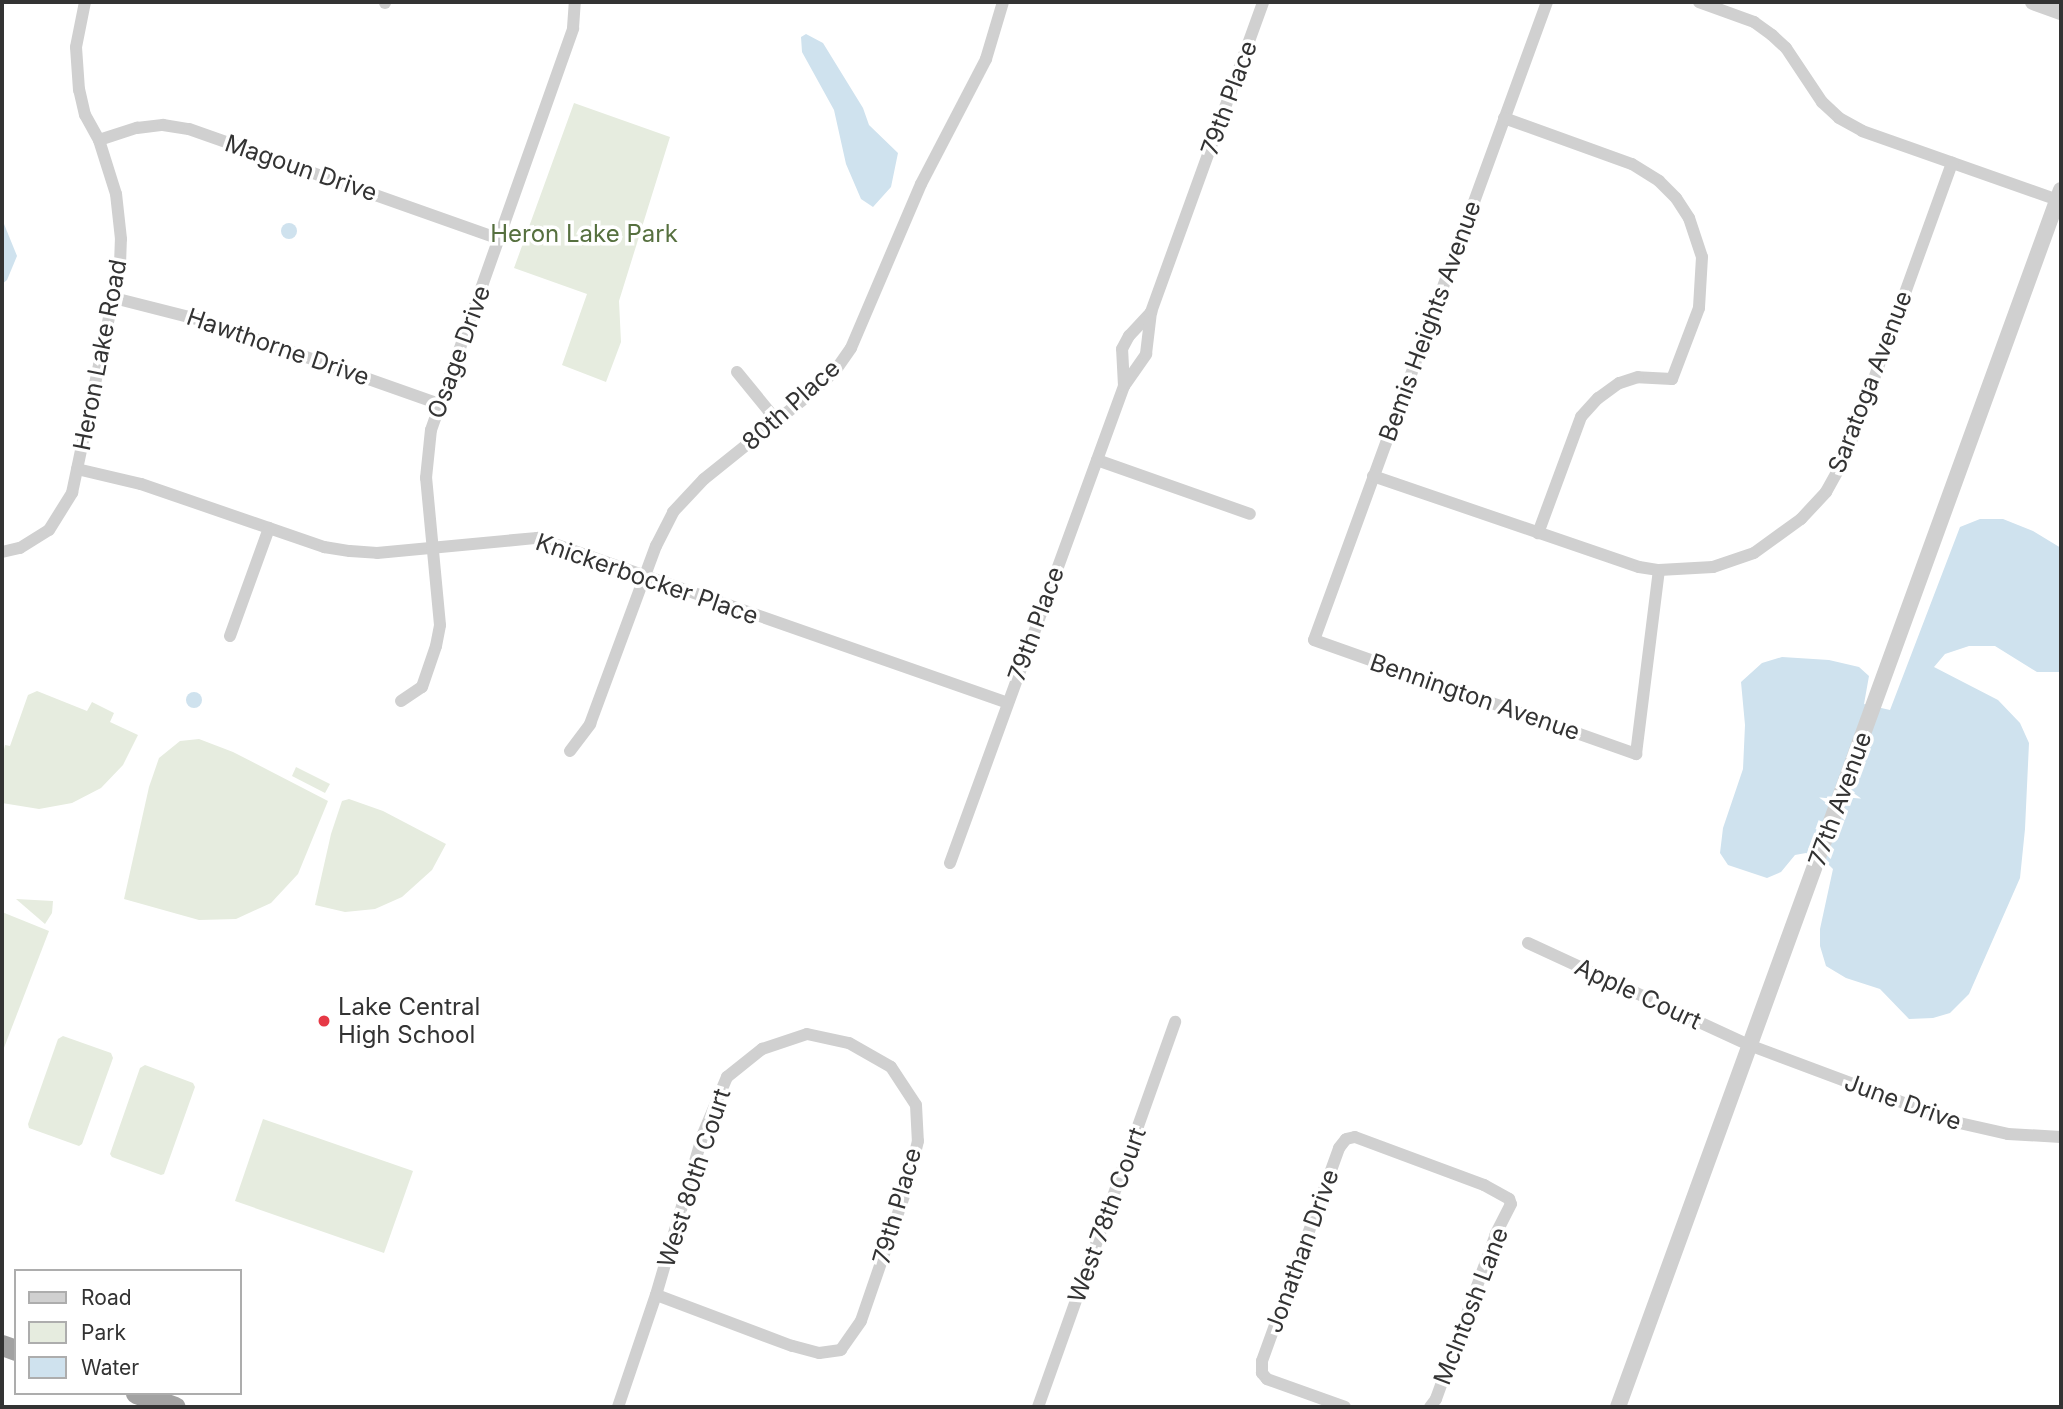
<!DOCTYPE html>
<html>
<head>
<meta charset="utf-8">
<style>
  body { margin:0 }
  #map { position:relative; width:2063px; height:1409px; overflow:hidden; background:#fff; font-family:Inter,sans-serif }
  div>[style] { position:absolute }
  .green>* { inset:0; background:#e6ecdf }
  .water>* { inset:0; background:#cfe2ee }
  .round { border-radius:50% }
  .minor>* { height:12px; margin:-6px; padding:0 6px; transform-origin:6px; border-radius:6px; background:#d0d0d0 }
  .tertiary>* { height:16px; margin:-8px; padding:0 8px; transform-origin:8px; border-radius:8px; background:#d0d0d0 }
  .trunk>* { height:21px; margin:-10.5px; padding:0 10.5px; transform-origin:10.5px; border-radius:10.5px; background:#a2a2a2 }
  .dots>* { width:19px; height:19px; translate:-50% -50%; box-sizing:border-box; border:4px solid #fff; border-radius:50% }
  span { translate:-50% -50%; white-space:nowrap; text-align:center; line-height:1.15; -webkit-text-stroke:7px #fff; paint-order:stroke }
  .street-label { font-size:24px; color:#333 }
  .park-label { font-size:24px; color:#56703f }
  .poi-label { font-size:24px; color:#333 }
  .left { translate:0 -50%; text-align:left }
  .frame { position:absolute; inset:0; border:4px solid #333; pointer-events:none }
  .legend { position:absolute; left:14px; top:1269px; width:228px; height:126px; box-sizing:border-box; background:#fff; border:2px solid #adadad; margin:0; padding:9px 12px; list-style:none; font-size:21px; color:#333 }
  .legend li { display:flex; align-items:center; gap:14px; height:35px }
  .legend b { width:35px; border:2px solid #adadad }
</style>
</head>
<body>
<div id="map">
  <div class="green">
    <div style="clip-path:polygon(574px 103px,670px 137px,619px 301px,621px 342px,606px 382px,562px 365px,587px 294px,514px 268px)"></div>
    <div style="clip-path:polygon(37px 691px,87px 711px,92px 702px,114px 713px,110px 722px,138px 735px,123px 765px,101px 788px,72px 803px,39px 809px,2px 803px,2px 760px,5px 745px,10px 746px,28px 695px)"></div>
    <div style="clip-path:polygon(199px 739px,233px 752px,328px 801px,298px 874px,271px 903px,236px 919px,199px 920px,124px 899px,149px 787px,159px 758px,180px 741px)"></div>
    <div style="clip-path:polygon(296px 767px,330px 784px,325px 793px,292px 776px)"></div>
    <div style="clip-path:polygon(349px 799px,383px 811px,446px 844px,432px 870px,402px 897px,375px 909px,345px 912px,315px 905px,331px 834px,342px 801px)"></div>
    <div style="clip-path:polygon(16px 899px,53px 901px,52px 913px,45px 924px)"></div>
    <div style="clip-path:polygon(2px 912px,49px 931px,2px 1053px)"></div>
    <div style="clip-path:polygon(63px 1036px,111px 1053px,113px 1058px,82px 1144px,79px 1146px,29px 1128px,28px 1124px,58px 1039px)"></div>
    <div style="clip-path:polygon(145px 1065px,193px 1083px,195px 1087px,164px 1174px,161px 1175px,112px 1157px,110px 1154px,140px 1068px)"></div>
    <div style="clip-path:polygon(263px 1119px,413px 1171px,384px 1253px,235px 1201px)"></div>
  </div>
  <div class="water">
    <div style="clip-path:polygon(806px 34px,823px 43px,863px 108px,869px 125px,898px 153px,891px 187px,873px 207px,861px 199px,846px 164px,834px 110px,802px 52px,801px 37px)"></div>
    <div style="clip-path:polygon(2px 219px,17px 256px,7px 280px,2px 284px)"></div>
    <div class="round" style="left:281px;top:223px;width:16px;height:16px"></div>
    <div style="clip-path:polygon(1980px 519px,2003px 519px,2033px 531px,2061px 548px,2061px 672px,2037px 672px,1995px 646px,1969px 646px,1945px 654px,1934px 667px,1998px 700px,2020px 723px,2029px 743px,2025px 829px,2020px 878px,1969px 994px,1950px 1013px,1933px 1018px,1909px 1019px,1880px 989px,1846px 978px,1826px 966px,1820px 946px,1820px 929px,1833px 869px,1828px 864px,1806px 853px,1795px 855px,1781px 872px,1767px 878px,1728px 865px,1720px 853px,1723px 828px,1743px 769px,1745px 725px,1741px 682px,1762px 663px,1782px 657px,1829px 660px,1859px 667px,1869px 676px,1864px 704px,1890px 710px,1960px 527px)"></div>
    <div class="round" style="left:186px;top:692px;width:16px;height:16px"></div>
  </div>
  <div class="minor">
    <div style="left:1547px;top:2px;width:679px;rotate:110.06deg"></div>
    <div style="left:1314px;top:640px;width:342px;rotate:19.5deg"></div>
    <div style="left:1636px;top:754px;width:185px;rotate:-82.9deg"></div>
    <div style="left:1699px;top:2px;width:59px;rotate:20deg"></div>
    <div style="left:1754px;top:22px;width:22px;rotate:36deg"></div>
    <div style="left:1772px;top:35px;width:19px;rotate:43deg"></div>
    <div style="left:1786px;top:48px;width:65px;rotate:56.3deg"></div>
    <div style="left:1822px;top:102px;width:23px;rotate:43deg"></div>
    <div style="left:1839px;top:118px;width:26px;rotate:29deg"></div>
    <div style="left:1862px;top:131px;width:211px;rotate:19.4deg"></div>
    <div style="left:385px;top:3px;width:1px;rotate:-90deg"></div>
    <div style="left:1504px;top:118px;width:136px;rotate:19.8deg"></div>
    <div style="left:1632px;top:164px;width:32px;rotate:32deg"></div>
    <div style="left:1659px;top:181px;width:24px;rotate:45deg"></div>
    <div style="left:1676px;top:198px;width:24px;rotate:57deg"></div>
    <div style="left:1689px;top:218px;width:41px;rotate:71.6deg"></div>
    <div style="left:1702px;top:257px;width:51px;rotate:93.4deg"></div>
    <div style="left:1699px;top:308px;width:76px;rotate:110.8deg"></div>
    <div style="left:1672px;top:379px;width:34px;rotate:-177deg"></div>
    <div style="left:1638px;top:377px;width:20px;rotate:162deg"></div>
    <div style="left:1619px;top:383px;width:26px;rotate:144deg"></div>
    <div style="left:1598px;top:398px;width:25px;rotate:132deg"></div>
    <div style="left:1581px;top:417px;width:124px;rotate:110.3deg"></div>
    <div style="left:99px;top:140px;width:40px;rotate:-18deg"></div>
    <div style="left:137px;top:128px;width:26px;rotate:-7deg"></div>
    <div style="left:163px;top:125px;width:26px;rotate:9deg"></div>
    <div style="left:189px;top:129px;width:329px;rotate:19.5deg"></div>
    <div style="left:114px;top:298px;width:90px;rotate:14.2deg"></div>
    <div style="left:201px;top:320px;width:253px;rotate:19.4deg"></div>
    <div style="left:737px;top:372px;width:63px;rotate:50.8deg"></div>
    <div style="left:1124px;top:386px;width:37px;rotate:-93deg"></div>
    <div style="left:1122px;top:349px;width:15px;rotate:-62deg"></div>
    <div style="left:1129px;top:336px;width:33px;rotate:-47deg"></div>
    <div style="left:1097px;top:460px;width:162px;rotate:19.4deg"></div>
    <div style="left:77px;top:469px;width:66px;rotate:13.2deg"></div>
    <div style="left:141px;top:484px;width:194px;rotate:19deg"></div>
    <div style="left:324px;top:547px;width:26px;rotate:9deg"></div>
    <div style="left:350px;top:551px;width:27px;rotate:4deg"></div>
    <div style="left:377px;top:553px;width:161px;rotate:-5.4deg"></div>
    <div style="left:537px;top:538px;width:498px;rotate:19.3deg"></div>
    <div style="left:1373px;top:476px;width:281px;rotate:18.9deg"></div>
    <div style="left:1639px;top:567px;width:20px;rotate:9deg"></div>
    <div style="left:1659px;top:570px;width:54px;rotate:-3.2deg"></div>
    <div style="left:1713px;top:567px;width:43px;rotate:-18.9deg"></div>
    <div style="left:1754px;top:553px;width:58px;rotate:-35.9deg"></div>
    <div style="left:1801px;top:519px;width:37px;rotate:-47deg"></div>
    <div style="left:1826px;top:492px;width:41px;rotate:-60.9deg"></div>
    <div style="left:1846px;top:456px;width:312px;rotate:-70.1deg"></div>
    <div style="left:2px;top:552px;width:18px;rotate:-13deg"></div>
    <div style="left:20px;top:548px;width:34px;rotate:-32deg"></div>
    <div style="left:49px;top:530px;width:44px;rotate:-58.1deg"></div>
    <div style="left:72px;top:493px;width:233px;rotate:-78.1deg"></div>
    <div style="left:120px;top:265px;width:26px;rotate:-88deg"></div>
    <div style="left:121px;top:239px;width:45px;rotate:-96.3deg"></div>
    <div style="left:116px;top:194px;width:57px;rotate:-107.5deg"></div>
    <div style="left:99px;top:140px;width:29px;rotate:-119deg"></div>
    <div style="left:85px;top:115px;width:26px;rotate:-103deg"></div>
    <div style="left:79px;top:90px;width:43px;rotate:-94deg"></div>
    <div style="left:76px;top:47px;width:46px;rotate:-78.7deg"></div>
    <div style="left:230px;top:636px;width:115px;rotate:-70.1deg"></div>
    <div style="left:401px;top:701px;width:25px;rotate:-34deg"></div>
    <div style="left:422px;top:687px;width:43px;rotate:-71.1deg"></div>
    <div style="left:436px;top:646px;width:21px;rotate:-79deg"></div>
    <div style="left:440px;top:625px;width:148px;rotate:-95.4deg"></div>
    <div style="left:426px;top:478px;width:48px;rotate:-84.1deg"></div>
    <div style="left:431px;top:430px;width:426px;rotate:-70.5deg"></div>
    <div style="left:573px;top:28px;width:26px;rotate:-86deg"></div>
    <div style="left:570px;top:751px;width:34px;rotate:-53deg"></div>
    <div style="left:590px;top:724px;width:190px;rotate:-69.7deg"></div>
    <div style="left:656px;top:546px;width:38px;rotate:-63deg"></div>
    <div style="left:673px;top:512px;width:45px;rotate:-46.8deg"></div>
    <div style="left:704px;top:479px;width:142px;rotate:-38.7deg"></div>
    <div style="left:815px;top:390px;width:28px;rotate:-44deg"></div>
    <div style="left:835px;top:371px;width:28px;rotate:-55deg"></div>
    <div style="left:851px;top:348px;width:178px;rotate:-66.9deg"></div>
    <div style="left:921px;top:184px;width:141px;rotate:-62.5deg"></div>
    <div style="left:986px;top:59px;width:59px;rotate:-73.4deg"></div>
    <div style="left:950px;top:863px;width:508px;rotate:-69.96deg"></div>
    <div style="left:1124px;top:386px;width:39px;rotate:-55deg"></div>
    <div style="left:1146px;top:354px;width:42px;rotate:-83.2deg"></div>
    <div style="left:1151px;top:312px;width:330px;rotate:-70.1deg"></div>
    <div style="left:1528px;top:943px;width:243px;rotate:24.8deg"></div>
    <div style="left:1749px;top:1045px;width:220px;rotate:20.5deg"></div>
    <div style="left:1955px;top:1122px;width:54px;rotate:12.8deg"></div>
    <div style="left:2008px;top:1134px;width:53px;rotate:3.2deg"></div>
    <div style="left:618px;top:1407px;width:118px;rotate:-71.3deg"></div>
    <div style="left:656px;top:1295px;width:168px;rotate:-73.7deg"></div>
    <div style="left:703px;top:1134px;width:62px;rotate:-67.2deg"></div>
    <div style="left:727px;top:1077px;width:45px;rotate:-38.7deg"></div>
    <div style="left:762px;top:1049px;width:47px;rotate:-18.4deg"></div>
    <div style="left:807px;top:1034px;width:43px;rotate:12.1deg"></div>
    <div style="left:849px;top:1043px;width:48px;rotate:29.7deg"></div>
    <div style="left:891px;top:1067px;width:45px;rotate:56.7deg"></div>
    <div style="left:916px;top:1105px;width:36px;rotate:87deg"></div>
    <div style="left:918px;top:1141px;width:54px;rotate:104deg"></div>
    <div style="left:905px;top:1193px;width:135px;rotate:109deg"></div>
    <div style="left:861px;top:1321px;width:35px;rotate:125deg"></div>
    <div style="left:841px;top:1350px;width:22px;rotate:172deg"></div>
    <div style="left:819px;top:1353px;width:28px;rotate:-165deg"></div>
    <div style="left:792px;top:1346px;width:145px;rotate:-159.4deg"></div>
    <div style="left:1038px;top:1407px;width:409px;rotate:-70.4deg"></div>
    <div style="left:1345px;top:1407px;width:83px;rotate:-160.3deg"></div>
    <div style="left:1267px;top:1379px;width:8px;rotate:-130deg"></div>
    <div style="left:1262px;top:1373px;width:12px;rotate:-90deg"></div>
    <div style="left:1262px;top:1361px;width:226px;rotate:-70.1deg"></div>
    <div style="left:1339px;top:1148px;width:11px;rotate:-52deg"></div>
    <div style="left:1346px;top:1139px;width:9px;rotate:-13deg"></div>
    <div style="left:1355px;top:1137px;width:138px;rotate:20.4deg"></div>
    <div style="left:1484px;top:1185px;width:29px;rotate:29deg"></div>
    <div style="left:1509px;top:1199px;width:5px;rotate:68deg"></div>
    <div style="left:1511px;top:1204px;width:34px;rotate:117deg"></div>
    <div style="left:1496px;top:1234px;width:176px;rotate:110deg"></div>
    <div style="left:1436px;top:1399px;width:10px;rotate:127deg"></div>
  </div>
  <div class="tertiary">
    <div style="left:2033px;top:2px;width:30px;rotate:20deg"></div>
    <div style="left:1618px;top:1407px;width:1295px;rotate:-70deg"></div>
  </div>
  <div class="trunk">
    <div style="left:2px;top:1345px;width:15px;rotate:20deg"></div>
    <div style="left:136px;top:1393px;width:41px;rotate:19.7deg"></div>
  </div>
  <div class="dots">
    <div style="left:324px;top:1021px;background:#e63946"></div>
  </div>
  <div class="street-label">
    <span style="left:1229px;top:98px;rotate:-70deg">79th Place</span>
    <span style="left:301px;top:168px;rotate:19deg">Magoun Drive</span>
    <span style="left:1430px;top:321px;rotate:-70deg">Bemis Heights Avenue</span>
    <span style="left:278px;top:347px;rotate:19deg">Hawthorne Drive</span>
    <span style="left:459px;top:352px;rotate:-70deg">Osage Drive</span>
    <span style="left:100px;top:355px;rotate:-79deg">Heron Lake Road</span>
    <span style="left:1870px;top:382px;rotate:-69deg">Saratoga Avenue</span>
    <span style="left:791px;top:405px;rotate:-42deg">80th Place</span>
    <span style="left:647px;top:579px;rotate:19deg">Knickerbocker Place</span>
    <span style="left:1036px;top:624px;rotate:-70deg">79th Place</span>
    <span style="left:1475px;top:697px;rotate:19deg">Bennington Avenue</span>
    <span style="left:1840px;top:799px;rotate:-70deg">77th Avenue</span>
    <span style="left:1638px;top:994px;rotate:25deg">Apple Court</span>
    <span style="left:1903px;top:1102px;rotate:20deg">June Drive</span>
    <span style="left:694px;top:1178px;rotate:-72deg">West 80th Court</span>
    <span style="left:897px;top:1206px;rotate:-74deg">79th Place</span>
    <span style="left:1107px;top:1215px;rotate:-70deg">West 78th Court</span>
    <span style="left:1302px;top:1251px;rotate:-70deg">Jonathan Drive</span>
    <span style="left:1471px;top:1306px;rotate:-69deg">Mclntosh Lane</span>
  </div>
  <div class="park-label">
    <span style="left:584px;top:234px">Heron Lake Park</span>
  </div>
  <div class="poi-label">
    <span class="left" style="left:338px;top:1021px">Lake Central<br>High School</span>
  </div>
  <div class="frame"></div>
  <ul class="legend">
  <li><b style="height:9px;background:#d0d0d0"></b>Road</li>
  <li><b style="height:19px;background:#e6ecdf"></b>Park</li>
  <li><b style="height:19px;background:#cfe2ee"></b>Water</li>
  </ul>
</div>
</body>
</html>
